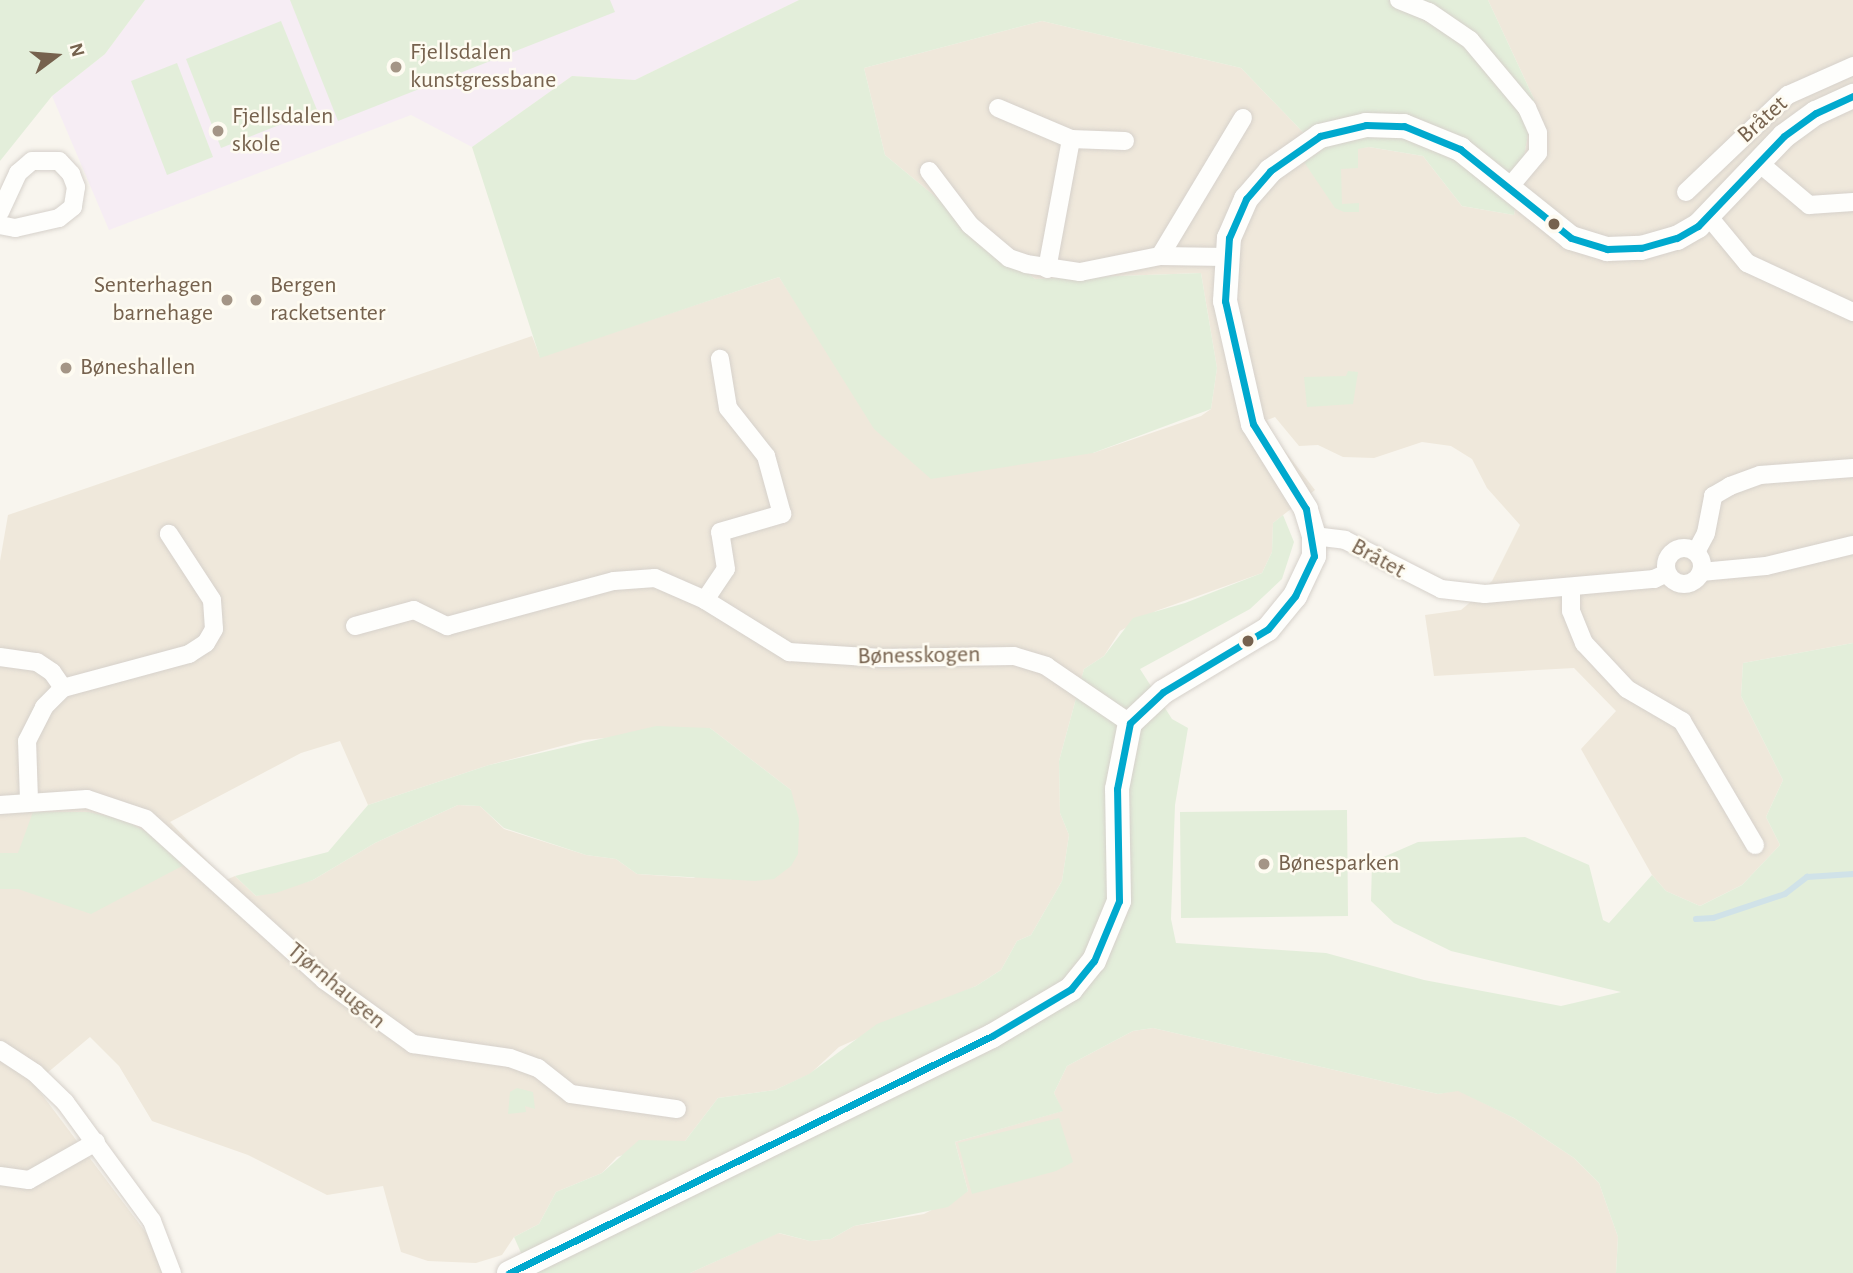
<!DOCTYPE html>
<meta charset="utf-8">
<style>
body{margin:0}
#map{position:relative;width:1853px;height:1273px;overflow:hidden;background:#f8f5ee;font-family:"Alegreya Sans",sans-serif}
div>[style]{position:absolute}
.residential>*{inset:0;background:#efe8db}
.education>*{inset:0;background:#f6edf4}
.green>*{inset:0;background:#e3eeda}
.stream>*{height:6px;margin:-3px;padding:0 3px;transform-origin:3px;border-radius:3px;background:#d0e2e8}
.roads{filter:drop-shadow(0 0 2px #d6d1cb) drop-shadow(0 0 2px #d6d1cb)}
.minor>*{height:18px;margin:-9px;padding:0 9px;transform-origin:9px;border-radius:9px;background:#fefefc}
.minor>.ring{margin:-9px;padding:0;box-sizing:content-box;background:none;border:18px solid #fefefc;border-radius:50%}
.secondary>*{height:24px;margin:-12px;padding:0 12px;transform-origin:12px;border-radius:12px;background:#fefefc}
.bus-1>*{height:7px;margin:-3.5px;padding:0 3.5px;transform-origin:3.5px;border-radius:3.5px;background:#00a9ce}
.dots>*{width:19px;height:19px;translate:-50% -50%;box-sizing:border-box;border:4px solid #fefbf1;border-radius:50%}
span{translate:-50% -50%;white-space:nowrap;text-align:center;line-height:1.15;-webkit-text-stroke:5px #fefbf1;paint-order:stroke}
.poi-label{font-size:24px;color:#76624e}
.left{translate:0 -50%;text-align:left}
.right{translate:-100% -50%;text-align:right}
.street-label{font-size:24px;color:#76624e}
.north{position:absolute;left:21px;top:21px;width:70px;height:70px;-webkit-text-stroke:5px #fefbf1;paint-order:stroke;rotate:74deg;font-size:19px;font-weight:700;line-height:28px;text-align:center;color:#76624e}
.north::after{content:'';display:block;margin:auto;width:24px;height:32px;background:#76624e;clip-path:polygon(50% 0,100% 100%,50% 72%,0 100%)}
</style>
<div id="map">
<div class="residential">
<i style="clip-path:polygon(evenodd,1488px 0,1853px 0,1853px 643px,1743px 663px,1741px 696px,1783px 780px,1766px 817px,1780px 845px,1742px 885px,1700px 906px,1666px 891px,1652px 875px,1581px 749px,1616px 711px,1574px 668px,1434px 676px,1425px 615px,1461px 610px,1467px 605px,1492px 581px,1520px 525px,1487px 488px,1472px 459px,1451px 446px,1422px 442px,1374px 458px,1343px 457px,1318px 445px,1299px 446px,1275px 417px,1267px 420px,1275px 438px,1315px 490px,1273px 523px,1272px 552px,1262px 573px,1156px 611px,1120px 631px,1104px 656px,1084px 669px,1059px 761px,1060px 813px,1069px 835px,1062px 881px,1031px 935px,1017px 941px,1001px 970px,976px 986px,839px 1047px,810px 1074px,775px 1090px,718px 1098px,685px 1141px,663px 1142px,617px 1157px,602px 1173px,556px 1192px,539px 1224px,514px 1237px,502px 1255px,476px 1263px,428px 1261px,401px 1252px,383px 1186px,327px 1195px,248px 1155px,152px 1121px,119px 1066px,90px 1037px,34px 1084px,147px 1234px,162px 1273px,0 1273px,0 561px,8px 515px,532px 336px,540px 357px,779px 277px,824px 346px,1093px 453px,1201px 416px,1211px 409px,1217px 368px,1201px 273px,1035px 279px,885px 155px,864px 68px,1042px 21px,1241px 68px,1322px 152px,1369px 147px,1423px 156px,1462px 206px,1514px 215px,1534px 99px,1488px 0,710px 728px,791px 790px,694px 878px,637px 874px,616px 859px,586px 855px,504px 829px,480px 806px,458px 805px,375px 843px,313px 880px,256px 896px,235px 876px,226px 880px,170px 822px,301px 753px,340px 741px,368px 805px,489px 765px,584px 740px,710px 728px)"></i>
<i style="clip-path:polygon(1153px 1028px,1438px 1094px,1458px 1090px,1514px 1118px,1574px 1158px,1599px 1183px,1618px 1237px,1616px 1273px,690px 1273px,778px 1233px,810px 1241px,831px 1239px,854px 1226px,924px 1214px,968px 1191px,955px 1142px,1062px 1111px,1054px 1093px,1067px 1066px,1133px 1031px)"></i>
</div>
<div class="education">
<i style="clip-path:polygon(145px 0,799px 0,635px 80px,572px 76px,472px 147px,411px 115px,109px 230px,52px 96px,105px 54px)"></i>
</div>
<div class="green">
<i style="clip-path:polygon(0 0,145px 0,105px 54px,52px 96px,0 161px)"></i>
<i style="clip-path:polygon(290px 0,610px 0,615px 12px,338px 121px)"></i>
<i style="clip-path:polygon(799px 0,1488px 0,1534px 99px,1514px 215px,1462px 206px,1423px 156px,1369px 147px,1358px 149px,1358px 168px,1341px 169px,1342px 204px,1359px 203px,1359px 212px,1344px 212px,1335px 208px,1304px 162px,1321px 151px,1241px 68px,1042px 21px,864px 68px,885px 155px,1035px 279px,1201px 273px,1217px 368px,1211px 409px,1093px 453px,931px 479px,874px 429px,779px 277px,540px 358px,472px 147px,572px 76px,635px 80px)"></i>
<i style="clip-path:polygon(281px 21px,317px 110px,221px 148px,186px 59px)"></i>
<i style="clip-path:polygon(177px 63px,213px 157px,167px 175px,131px 81px)"></i>
<i style="clip-path:polygon(1348px 371px,1358px 372px,1353px 404px,1307px 407px,1304px 377px,1346px 376px)"></i>
<i style="clip-path:polygon(1283px 515px,1294px 542px,1282px 579px,1250px 609px,1140px 669px,1172px 719px,1188px 728px,1175px 805px,1171px 919px,1176px 943px,1326px 953px,1424px 980px,1561px 1006px,1621px 992px,1451px 951px,1394px 923px,1371px 901px,1372px 862px,1418px 842px,1525px 837px,1589px 865px,1603px 920px,1609px 923px,1652px 875px,1666px 891px,1700px 906px,1742px 885px,1780px 845px,1766px 817px,1783px 780px,1741px 696px,1743px 663px,1853px 643px,1853px 1273px,1616px 1273px,1618px 1237px,1599px 1183px,1574px 1158px,1514px 1118px,1458px 1091px,1438px 1094px,1153px 1028px,1133px 1031px,1067px 1066px,1054px 1093px,1063px 1111px,955px 1142px,968px 1191px,948px 1207px,854px 1226px,831px 1239px,810px 1241px,779px 1233px,690px 1273px,530px 1273px,514px 1237px,539px 1224px,556px 1192px,602px 1173px,639px 1140px,685px 1141px,718px 1098px,775px 1090px,809px 1074px,877px 1024px,976px 986px,1001px 970px,1017px 941px,1031px 935px,1062px 881px,1069px 835px,1060px 813px,1059px 761px,1084px 669px,1104px 656px,1133px 618px,1185px 603px,1262px 573px,1272px 552px,1273px 523px)"></i>
<i style="clip-path:polygon(656px 726px,710px 728px,791px 790px,799px 819px,798px 854px,791px 866px,774px 879px,755px 881px,637px 874px,616px 859px,586px 855px,504px 828px,480px 806px,458px 805px,375px 843px,313px 880px,276px 893px,256px 896px,235px 876px,328px 852px,368px 805px,489px 765px)"></i>
<i style="clip-path:polygon(1347px 810px,1348px 916px,1181px 918px,1180px 812px)"></i>
<i style="clip-path:polygon(33px 812px,88px 812px,122px 819px,156px 837px,186px 864px,91px 914px,18px 889px,0 889px,0 853px,18px 853px)"></i>
<i style="clip-path:polygon(517px 1088px,533px 1092px,535px 1109px,525px 1106px,526px 1112px,508px 1114px,510px 1092px)"></i>
<i style="clip-path:polygon(1059px 1118px,1073px 1162px,1056px 1171px,972px 1194px,958px 1143px)"></i>
</div>
<div class="stream">
<i style="left:1696px;top:919px;width:17px;rotate:-3deg"></i>
<i style="left:1713px;top:918px;width:76px;rotate:-18.4deg"></i>
<i style="left:1785px;top:894px;width:28px;rotate:-38deg"></i>
<i style="left:1807px;top:877px;width:46px;rotate:-3.7deg"></i>
</div>
<div class="roads">
<div class="minor">
<i style="left:1399px;top:0;width:32px;rotate:22deg"></i>
<i style="left:1429px;top:12px;width:50px;rotate:34.3deg"></i>
<i style="left:1470px;top:40px;width:89px;rotate:50deg"></i>
<i style="left:1527px;top:108px;width:27px;rotate:66deg"></i>
<i style="left:1538px;top:133px;width:20px;rotate:90deg"></i>
<i style="left:1538px;top:153px;width:48px;rotate:130deg"></i>
<i style="left:998px;top:108px;width:79px;rotate:23deg"></i>
<i style="left:1071px;top:139px;width:54px;rotate:2.1deg"></i>
<i style="left:1758px;top:162px;width:67px;rotate:40.1deg"></i>
<i style="left:1809px;top:205px;width:44px;rotate:-3.9deg"></i>
<i style="left:929px;top:171px;width:68px;rotate:52.8deg"></i>
<i style="left:970px;top:225px;width:51px;rotate:40.2deg"></i>
<i style="left:1009px;top:258px;width:18px;rotate:19deg"></i>
<i style="left:1026px;top:264px;width:55px;rotate:8.4deg"></i>
<i style="left:1080px;top:272px;width:82px;rotate:-11.3deg"></i>
<i style="left:1160px;top:256px;width:66px;rotate:0.9deg"></i>
<i style="left:1686px;top:192px;width:141px;rotate:-43.6deg"></i>
<i style="left:1788px;top:95px;width:71px;rotate:-24deg"></i>
<i style="left:0;top:212px;width:43px;rotate:-65.2deg"></i>
<i style="left:18px;top:173px;width:18px;rotate:-41deg"></i>
<i style="left:32px;top:161px;width:27px"></i>
<i style="left:59px;top:161px;width:18px;rotate:47deg"></i>
<i style="left:71px;top:174px;width:14px;rotate:69deg"></i>
<i style="left:76px;top:187px;width:20px;rotate:99deg"></i>
<i style="left:73px;top:207px;width:18px;rotate:142deg"></i>
<i style="left:59px;top:218px;width:45px;rotate:167.2deg"></i>
<i style="left:15px;top:228px;width:15px;rotate:-169deg"></i>
<i style="left:1709px;top:217px;width:60px;rotate:50.4deg"></i>
<i style="left:1747px;top:263px;width:117px;rotate:24.8deg"></i>
<i style="left:1160px;top:256px;width:161px;rotate:-59deg"></i>
<i style="left:1047px;top:269px;width:132px;rotate:-79.5deg"></i>
<i style="left:1314px;top:536px;width:31px;rotate:7deg"></i>
<i style="left:1345px;top:540px;width:108px;rotate:27deg"></i>
<i style="left:1441px;top:589px;width:44px;rotate:6.5deg"></i>
<i style="left:1485px;top:594px;width:170px;rotate:-5.1deg"></i>
<i style="left:1654px;top:579px;width:14px;rotate:-25deg"></i>
<i class="ring" style="left:1666px;top:548px;width:18px;height:18px"></i>
<i style="left:1696px;top:552px;width:21px;rotate:-62deg"></i>
<i style="left:1706px;top:533px;width:38px;rotate:-79deg"></i>
<i style="left:1713px;top:496px;width:20px;rotate:-30deg"></i>
<i style="left:1730px;top:486px;width:32px;rotate:-20deg"></i>
<i style="left:1760px;top:475px;width:93px;rotate:-4.3deg"></i>
<i style="left:1701px;top:572px;width:65px;rotate:-5.3deg"></i>
<i style="left:1766px;top:566px;width:89px;rotate:-13.6deg"></i>
<i style="left:1571px;top:587px;width:24px;rotate:90deg"></i>
<i style="left:1571px;top:611px;width:35px;rotate:68deg"></i>
<i style="left:1584px;top:643px;width:63px;rotate:46.9deg"></i>
<i style="left:1627px;top:689px;width:64px;rotate:30.2deg"></i>
<i style="left:1682px;top:721px;width:144px;rotate:59.5deg"></i>
<i style="left:705px;top:600px;width:37px;rotate:-56deg"></i>
<i style="left:726px;top:569px;width:37px;rotate:-99deg"></i>
<i style="left:720px;top:532px;width:65px;rotate:-16.2deg"></i>
<i style="left:782px;top:514px;width:60px;rotate:-105.4deg"></i>
<i style="left:766px;top:456px;width:61px;rotate:-128.4deg"></i>
<i style="left:728px;top:408px;width:50px;rotate:-99.3deg"></i>
<i style="left:355px;top:626px;width:61px;rotate:-15.2deg"></i>
<i style="left:414px;top:610px;width:37px;rotate:26deg"></i>
<i style="left:447px;top:626px;width:173px;rotate:-15.1deg"></i>
<i style="left:614px;top:581px;width:41px;rotate:-4.2deg"></i>
<i style="left:655px;top:578px;width:55px;rotate:23.7deg"></i>
<i style="left:705px;top:600px;width:99px;rotate:31.8deg"></i>
<i style="left:789px;top:652px;width:93px;rotate:3.7deg"></i>
<i style="left:882px;top:658px;width:132px;rotate:-0.9deg"></i>
<i style="left:1014px;top:656px;width:34px;rotate:17deg"></i>
<i style="left:1046px;top:666px;width:102px;rotate:34.2deg"></i>
<i style="left:0;top:657px;width:37px;rotate:8deg"></i>
<i style="left:37px;top:662px;width:18px;rotate:34deg"></i>
<i style="left:52px;top:672px;width:19px;rotate:55deg"></i>
<i style="left:29px;top:800px;width:59px;rotate:-91.9deg"></i>
<i style="left:27px;top:741px;width:38px;rotate:-63deg"></i>
<i style="left:44px;top:707px;width:27px;rotate:-45deg"></i>
<i style="left:63px;top:688px;width:131px;rotate:-15.1deg"></i>
<i style="left:189px;top:654px;width:20px;rotate:-33deg"></i>
<i style="left:206px;top:643px;width:16px;rotate:-60deg"></i>
<i style="left:214px;top:629px;width:29px;rotate:-94deg"></i>
<i style="left:212px;top:600px;width:79px;rotate:-123.1deg"></i>
<i style="left:0;top:805px;width:87px;rotate:-3.9deg"></i>
<i style="left:87px;top:799px;width:62px;rotate:18.7deg"></i>
<i style="left:146px;top:819px;width:240px;rotate:42.1deg"></i>
<i style="left:324px;top:980px;width:110px;rotate:35.7deg"></i>
<i style="left:413px;top:1044px;width:98px;rotate:8.2deg"></i>
<i style="left:510px;top:1058px;width:30px;rotate:20deg"></i>
<i style="left:538px;top:1068px;width:42px;rotate:38.2deg"></i>
<i style="left:571px;top:1094px;width:107px;rotate:8.1deg"></i>
<i style="left:0;top:1050px;width:42px;rotate:33.3deg"></i>
<i style="left:35px;top:1073px;width:42px;rotate:44deg"></i>
<i style="left:65px;top:1102px;width:147px;rotate:53.8deg"></i>
<i style="left:152px;top:1221px;width:56px;rotate:69deg"></i>
<i style="left:0;top:1176px;width:29px;rotate:8deg"></i>
<i style="left:29px;top:1180px;width:77px;rotate:-29.6deg"></i>
</div>
<div class="secondary">
<i style="left:509px;top:1273px;width:538px;rotate:-26.14deg"></i>
<i style="left:992px;top:1036px;width:92px;rotate:-30.7deg"></i>
<i style="left:1071px;top:989px;width:36px;rotate:-51deg"></i>
<i style="left:1094px;top:961px;width:65px;rotate:-67.4deg"></i>
<i style="left:1119px;top:901px;width:112px;rotate:-91deg"></i>
<i style="left:1117px;top:789px;width:67px;rotate:-78.9deg"></i>
<i style="left:1130px;top:723px;width:45px;rotate:-43.2deg"></i>
<i style="left:1163px;top:692px;width:122px;rotate:-31deg"></i>
<i style="left:1268px;top:629px;width:43px;rotate:-50.7deg"></i>
<i style="left:1295px;top:596px;width:44px;rotate:-64.6deg"></i>
<i style="left:1314px;top:556px;width:20px;rotate:-90deg"></i>
<i style="left:1314px;top:536px;width:28px;rotate:-107deg"></i>
<i style="left:1306px;top:509px;width:100px;rotate:-121.9deg"></i>
<i style="left:1253px;top:424px;width:126px;rotate:-102.8deg"></i>
<i style="left:1225px;top:301px;width:63px;rotate:-86.4deg"></i>
<i style="left:1229px;top:238px;width:43px;rotate:-66.4deg"></i>
<i style="left:1246px;top:199px;width:37px;rotate:-49deg"></i>
<i style="left:1270px;top:171px;width:61px;rotate:-35deg"></i>
<i style="left:1320px;top:136px;width:47px;rotate:-13.4deg"></i>
<i style="left:1366px;top:125px;width:38px;rotate:2deg"></i>
<i style="left:1404px;top:126px;width:61px;rotate:22.3deg"></i>
<i style="left:1460px;top:149px;width:142px;rotate:38.7deg"></i>
<i style="left:1571px;top:238px;width:38px;rotate:17deg"></i>
<i style="left:1607px;top:249px;width:34px;rotate:-2deg"></i>
<i style="left:1641px;top:248px;width:37px;rotate:-16deg"></i>
<i style="left:1677px;top:238px;width:24px;rotate:-30deg"></i>
<i style="left:1698px;top:226px;width:124px;rotate:-46.3deg"></i>
<i style="left:1784px;top:136px;width:39px;rotate:-36deg"></i>
<i style="left:1816px;top:113px;width:41px;rotate:-24.7deg"></i>
</div>
</div>
<div class="bus-1">
<i style="left:509px;top:1273px;width:538px;rotate:-26.14deg"></i>
<i style="left:992px;top:1036px;width:92px;rotate:-30.7deg"></i>
<i style="left:1071px;top:989px;width:36px;rotate:-51deg"></i>
<i style="left:1094px;top:961px;width:65px;rotate:-67.4deg"></i>
<i style="left:1119px;top:901px;width:112px;rotate:-91deg"></i>
<i style="left:1117px;top:789px;width:67px;rotate:-78.9deg"></i>
<i style="left:1130px;top:723px;width:45px;rotate:-43.2deg"></i>
<i style="left:1163px;top:692px;width:122px;rotate:-31deg"></i>
<i style="left:1268px;top:629px;width:43px;rotate:-50.7deg"></i>
<i style="left:1295px;top:596px;width:44px;rotate:-64.6deg"></i>
<i style="left:1314px;top:556px;width:48px;rotate:-99.7deg"></i>
<i style="left:1306px;top:509px;width:100px;rotate:-121.9deg"></i>
<i style="left:1253px;top:424px;width:126px;rotate:-102.8deg"></i>
<i style="left:1225px;top:301px;width:63px;rotate:-86.4deg"></i>
<i style="left:1229px;top:238px;width:43px;rotate:-66.4deg"></i>
<i style="left:1246px;top:199px;width:37px;rotate:-49deg"></i>
<i style="left:1270px;top:171px;width:61px;rotate:-35deg"></i>
<i style="left:1320px;top:136px;width:47px;rotate:-13.4deg"></i>
<i style="left:1366px;top:125px;width:38px;rotate:2deg"></i>
<i style="left:1404px;top:126px;width:61px;rotate:22.3deg"></i>
<i style="left:1460px;top:149px;width:142px;rotate:38.7deg"></i>
<i style="left:1571px;top:238px;width:38px;rotate:17deg"></i>
<i style="left:1607px;top:249px;width:34px;rotate:-2deg"></i>
<i style="left:1641px;top:248px;width:37px;rotate:-16deg"></i>
<i style="left:1677px;top:238px;width:24px;rotate:-30deg"></i>
<i style="left:1698px;top:226px;width:124px;rotate:-46.3deg"></i>
<i style="left:1784px;top:136px;width:39px;rotate:-36deg"></i>
<i style="left:1816px;top:113px;width:41px;rotate:-24.7deg"></i>
</div>
<div class="dots">
<i style="left:396px;top:67px;background:#a49586"></i>
<i style="left:218px;top:131px;background:#a49586"></i>
<i style="left:1554px;top:224px;background:#76624e"></i>
<i style="left:227px;top:300px;background:#a49586"></i>
<i style="left:256px;top:300px;background:#a49586"></i>
<i style="left:66px;top:368px;background:#a49586"></i>
<i style="left:1248px;top:641px;background:#76624e"></i>
<i style="left:1264px;top:864px;background:#a49586"></i>
</div>
<div class="poi-label">
<span class="left" style="left:410px;top:67px">Fjellsdalen<br>kunstgressbane</span>
<span class="left" style="left:232px;top:131px">Fjellsdalen<br>skole</span>
<span class="right" style="left:213px;top:300px">Senterhagen<br>barnehage</span>
<span class="left" style="left:270px;top:300px">Bergen<br>racketsenter</span>
<span class="left" style="left:80px;top:368px">Bøneshallen</span>
<span class="left" style="left:1278px;top:864px">Bønesparken</span>
</div>
<div class="street-label">
<span style="left:1763px;top:120px;rotate:-42deg">Bråtet</span>
<span style="left:1378px;top:559px;rotate:29deg">Bråtet</span>
<span style="left:919px;top:656px;rotate:-1deg">Bønesskogen</span>
<span style="left:336px;top:986px;rotate:40deg">Tjørnhaugen</span>
</div>
<div class="north">N</div>
</div>
